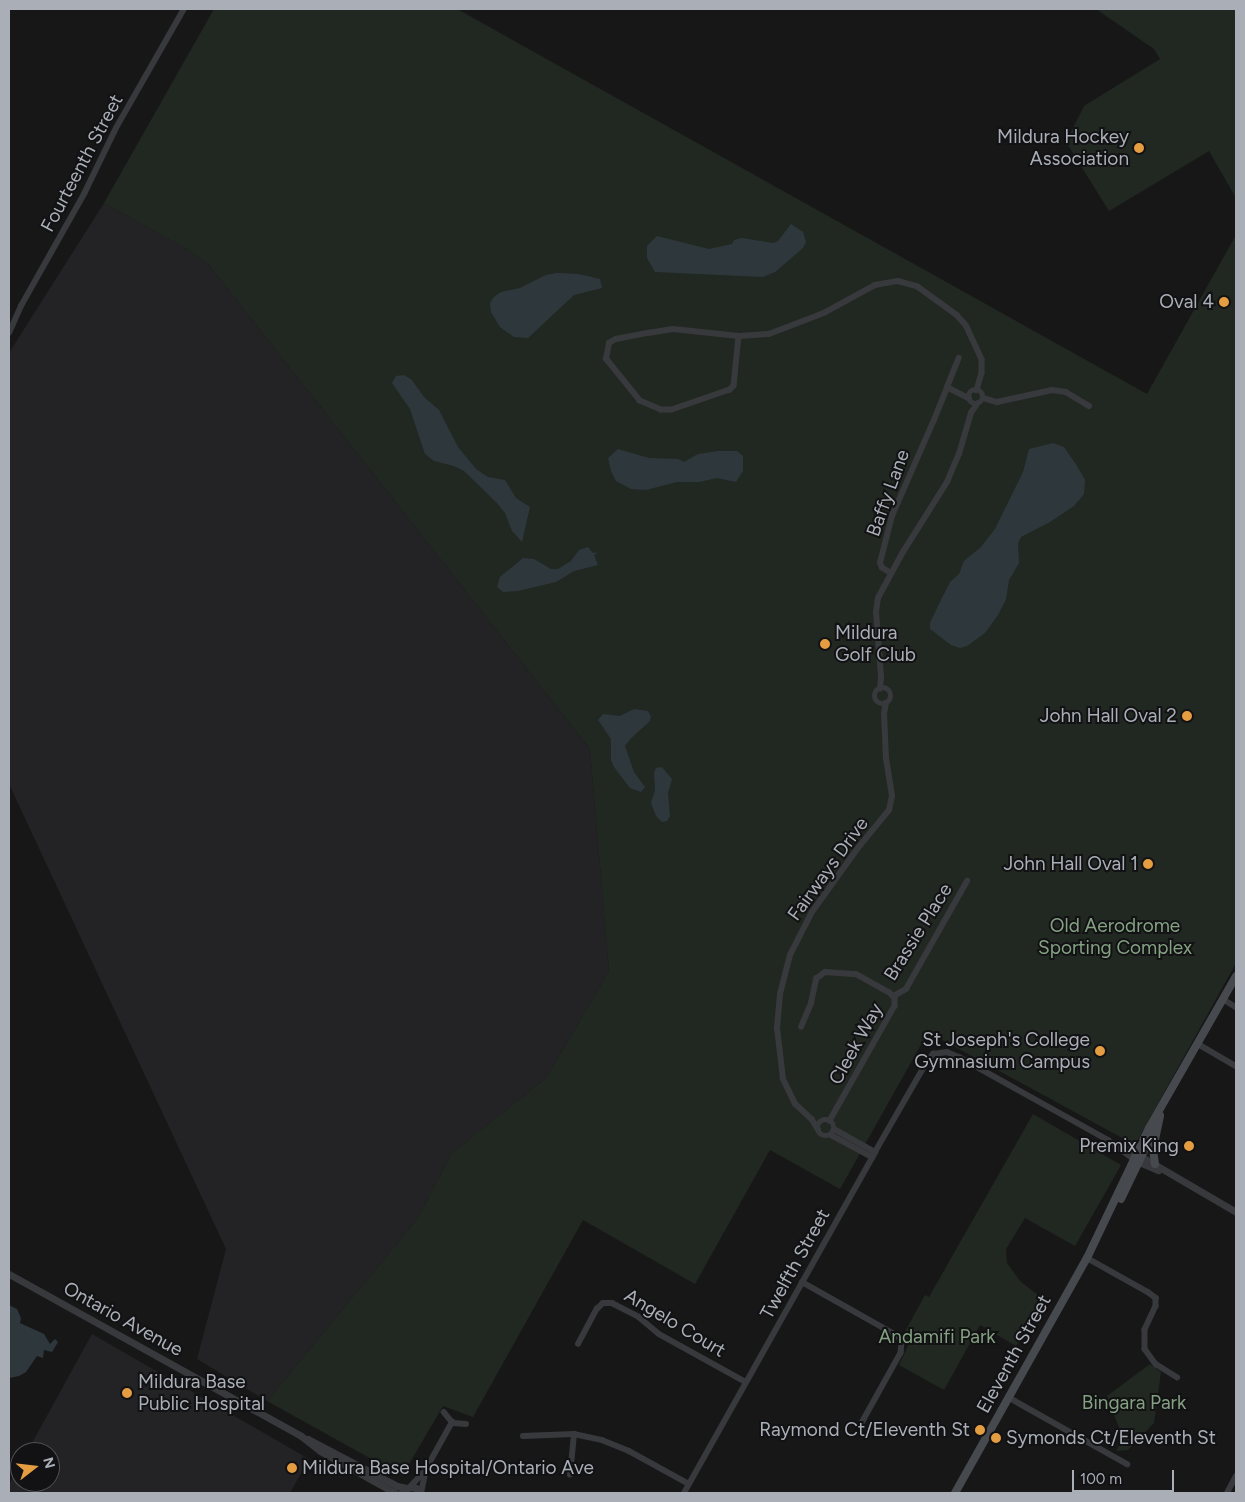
<!DOCTYPE html>
<style>
body{margin:0}
#map{position:relative;width:1245px;height:1502px;overflow:hidden;background:#171718;font-family:Figtree,sans-serif}
div>[style]{position:absolute}
.built>*{inset:0;background:#232325}
.green>*{inset:0;background:#212821}
.water>*{inset:0;background:#2e373c}
.minor>*{height:5.5px;margin:-2.75px;padding:0 2.75px;transform-origin:2.75px;border-radius:2.75px;background:#38393d}
.minor>.ring{margin:-2.75px;padding:0;box-sizing:content-box;background:none;border:5.5px solid #38393d;border-radius:50%}
.tertiary>*{height:7px;margin:-3.5px;padding:0 3.5px;transform-origin:3.5px;border-radius:3.5px;background:#38393d}
.secondary>*{height:8px;margin:-4px;padding:0 4px;transform-origin:4px;border-radius:4px;background:#46494d}
.dots>*{width:14px;height:14px;translate:-50% -50%;box-sizing:border-box;border:2px solid #121214;border-radius:50%}
span{translate:-50% -50%;white-space:nowrap;text-align:center;line-height:1.15;-webkit-text-stroke:4px #121214;paint-order:stroke}
.poi-label{font-size:19px;color:#aaafb7}
.right{translate:-100% -50%;text-align:right}
.left{translate:0 -50%;text-align:left}
.street-label{font-size:19px;color:#aaafb7}
.park-label{font-size:19px;color:#84a182}
.frame{position:absolute;inset:0;border:10px solid #aaafb7;pointer-events:none}
.north{position:absolute;left:10px;top:1442px;width:50px;height:50px;box-sizing:border-box;background:#121214;border:1px solid #4f5155;border-radius:50%;rotate:74deg;font-size:14px;font-weight:700;line-height:20px;text-align:center;color:#aaafb7}
.north::after{content:'';display:block;margin:auto;width:18px;height:22px;background:#e59d42;clip-path:polygon(50% 0,100% 100%,50% 72%,0 100%)}
.scale{position:absolute;left:1072px;top:1470px;width:102px;height:22px;box-sizing:border-box;border:2px solid #aaafb7;border-top:0;padding-left:6px;font-size:15px;line-height:18px;white-space:nowrap;color:#aaafb7;-webkit-text-stroke:4px #121214;paint-order:stroke}
</style>
<div id="map">
<div class="built">
<i style="clip-path:polygon(104px 203px,190px 251px,209px 265px,590px 749px,609px 971px,546px 1078px,451px 1154px,418px 1218px,267px 1401px,197px 1359px,226px 1249px,9px 784px,9px 353px)"></i>
<i style="clip-path:polygon(92px 1334px,309px 1459px,290px 1493px,9px 1493px,9px 1485px,20px 1464px,20px 1482px,50px 1482px,50px 1452px,27px 1452px)"></i>
</div>
<div class="green">
<i style="clip-path:polygon(214px 9px,457px 9px,1147px 394px,1236px 235px,1236px 963px,1135px 1145px,928px 1032px,840px 1189px,770px 1150px,695px 1284px,583px 1220px,473px 1417px,443px 1406px,402px 1476px,267px 1401px,418px 1218px,451px 1154px,546px 1078px,609px 971px,590px 749px,209px 265px,190px 251px,104px 203px)"></i>
<i style="clip-path:polygon(1096px 9px,1236px 9px,1236px 198px,1209px 151px,1109px 211px,1066px 142px,1084px 106px,1160px 59px,1154px 49px)"></i>
<i style="clip-path:polygon(1033px 1114px,1121px 1165px,1075px 1246px,1025px 1218px,1006px 1249px,1007px 1263px,1020px 1281px,1043px 1299px,1016px 1346px,980px 1325px,944px 1390px,899px 1365px,908px 1346px,903px 1335px,925px 1295px,929px 1297px)"></i>
<i style="clip-path:polygon(1150px 1364px,1161px 1372px,1154px 1423px,1128px 1450px,1116px 1451px,1123px 1438px,1107px 1396px)"></i>
</div>
<div class="water">
<i style="clip-path:polygon(791px 224px,803px 232px,806px 242px,803px 248px,775px 272px,763px 277px,655px 272px,647px 258px,647px 246px,657px 236px,709px 249px,732px 244px,734px 240px,742px 238px,773px 243px,778px 241px)"></i>
<i style="clip-path:polygon(557px 273px,579px 274px,600px 279px,602px 288px,574px 295px,528px 338px,514px 337px,500px 327px,491px 312px,490px 303px,494px 297px,501px 292px,520px 288px,546px 275px)"></i>
<i style="clip-path:polygon(404px 375px,412px 380px,424px 397px,439px 410px,458px 447px,476px 469px,488px 477px,505px 480px,516px 498px,530px 507px,522px 542px,512px 531px,505px 513px,497px 503px,464px 471px,454px 466px,434px 461px,425px 454px,410px 409px,392px 383px,396px 376px)"></i>
<i style="clip-path:polygon(1053px 443px,1064px 447px,1077px 466px,1085px 480px,1084px 494px,1074px 506px,1050px 522px,1021px 537px,1018px 543px,1019px 563px,1009px 580px,1006px 599px,998px 615px,985px 633px,967px 646px,960px 648px,951px 645px,930px 629px,930px 623px,938px 606px,950px 582px,959px 574px,964px 561px,981px 547px,995px 529px,1023px 472px,1029px 449px)"></i>
<i style="clip-path:polygon(618px 449px,649px 458px,678px 459px,684px 462px,698px 454px,718px 451px,737px 451px,743px 456px,743px 471px,736px 482px,717px 478px,699px 482px,677px 482px,646px 490px,631px 489px,616px 481px,611px 471px,608px 458px)"></i>
<i style="clip-path:polygon(588px 547px,593px 553px,598px 552px,594px 555px,598px 565px,574px 571px,556px 582px,518px 591px,503px 592px,497px 587px,500px 577px,523px 558px,534px 559px,551px 569px,558px 569px,571px 561px,579px 550px)"></i>
<i style="clip-path:polygon(634px 709px,648px 711px,651px 717px,649px 722px,630px 739px,625px 746px,634px 772px,645px 787px,641px 792px,630px 788px,614px 767px,611px 760px,611px 739px,598px 720px,603px 714px,620px 716px)"></i>
<i style="clip-path:polygon(662px 767px,672px 779px,668px 793px,670px 816px,667px 821px,662px 822px,656px 816px,651px 803px,655px 790px,654px 773px,656px 768px)"></i>
<i style="clip-path:polygon(9px 1305px,17px 1309px,21px 1318px,20px 1323px,44px 1334px,50px 1344px,55px 1339px,58px 1342px,52px 1352px,44px 1350px,43px 1358px,37px 1356px,26px 1372px,19px 1376px,9px 1378px)"></i>
</div>
<div class="minor">
<i style="left:9px;top:333px;width:30px;rotate:-66deg"></i>
<i style="left:21px;top:306px;width:129px;rotate:-60.6deg"></i>
<i style="left:84px;top:194px;width:73px;rotate:-64.1deg"></i>
<i style="left:116px;top:128px;width:137px;rotate:-60.3deg"></i>
<i style="left:739px;top:336px;width:50px;rotate:95.7deg"></i>
<i style="left:734px;top:386px;width:6px;rotate:135deg"></i>
<i style="left:730px;top:390px;width:61px;rotate:161deg"></i>
<i style="left:672px;top:410px;width:11px;rotate:180deg"></i>
<i style="left:661px;top:410px;width:23px;rotate:-157deg"></i>
<i style="left:640px;top:401px;width:54px;rotate:-129deg"></i>
<i style="left:606px;top:359px;width:16px;rotate:-79deg"></i>
<i style="left:609px;top:343px;width:8px;rotate:-30deg"></i>
<i style="left:616px;top:339px;width:33px;rotate:-11deg"></i>
<i style="left:648px;top:333px;width:25px;rotate:-9deg"></i>
<i style="left:673px;top:329px;width:66px;rotate:6.1deg"></i>
<i style="left:739px;top:336px;width:30px;rotate:-4deg"></i>
<i style="left:769px;top:334px;width:59px;rotate:-20.9deg"></i>
<i style="left:824px;top:313px;width:58px;rotate:-28.8deg"></i>
<i style="left:875px;top:285px;width:23px;rotate:-10deg"></i>
<i style="left:898px;top:281px;width:20px;rotate:15deg"></i>
<i style="left:917px;top:286px;width:49px;rotate:35.9deg"></i>
<i style="left:957px;top:315px;width:13px;rotate:48deg"></i>
<i style="left:966px;top:325px;width:38px;rotate:65deg"></i>
<i style="left:982px;top:360px;width:13px;rotate:90deg"></i>
<i style="left:982px;top:373px;width:18px;rotate:106deg"></i>
<i style="left:947px;top:387px;width:31px;rotate:-68deg"></i>
<i class="ring" style="left:969px;top:390px;width:8.5px;height:8.5px"></i>
<i style="left:983px;top:398px;width:15px;rotate:16deg"></i>
<i style="left:997px;top:402px;width:56px;rotate:-12.3deg"></i>
<i style="left:1052px;top:390px;width:14px;rotate:8deg"></i>
<i style="left:1066px;top:392px;width:27px;rotate:31deg"></i>
<i style="left:890px;top:573px;width:9px;rotate:-148deg"></i>
<i style="left:882px;top:568px;width:5px;rotate:-112deg"></i>
<i style="left:880px;top:563px;width:49px;rotate:-75.7deg"></i>
<i style="left:892px;top:516px;width:105px;rotate:-66.4deg"></i>
<i style="left:934px;top:420px;width:35px;rotate:-68deg"></i>
<i style="left:947px;top:387px;width:25px;rotate:27deg"></i>
<i class="ring" style="left:875px;top:688px;width:10.5px;height:10.5px"></i>
<i style="left:880px;top:689px;width:12px;rotate:-85deg"></i>
<i style="left:881px;top:677px;width:65px;rotate:-94.4deg"></i>
<i style="left:876px;top:612px;width:14px;rotate:-82deg"></i>
<i style="left:878px;top:598px;width:52px;rotate:-61.5deg"></i>
<i style="left:903px;top:552px;width:83px;rotate:-57.8deg"></i>
<i style="left:947px;top:482px;width:30px;rotate:-67deg"></i>
<i style="left:959px;top:454px;width:43px;rotate:-73.7deg"></i>
<i style="left:971px;top:413px;width:11px;rotate:-56deg"></i>
<i style="left:894px;top:996px;width:14px;rotate:-30deg"></i>
<i style="left:906px;top:989px;width:124px;rotate:-60.5deg"></i>
<i style="left:1223px;top:999px;width:15px;rotate:32deg"></i>
<i style="left:801px;top:1027px;width:26px;rotate:-67deg"></i>
<i style="left:811px;top:1003px;width:25px;rotate:-78deg"></i>
<i style="left:816px;top:979px;width:11px;rotate:-38deg"></i>
<i style="left:825px;top:972px;width:31px;rotate:4deg"></i>
<i style="left:856px;top:974px;width:38px;rotate:29deg"></i>
<i style="left:889px;top:992px;width:8px;rotate:45deg"></i>
<i style="left:895px;top:998px;width:8px;rotate:90deg"></i>
<i style="left:895px;top:1006px;width:132px;rotate:119.5deg"></i>
<i style="left:1198px;top:1044px;width:44px;rotate:30.1deg"></i>
<i class="ring" style="left:818px;top:1120px;width:10.5px;height:10.5px"></i>
<i style="left:834px;top:1129px;width:47px;rotate:29.3deg"></i>
<i style="left:818px;top:1130px;width:12px;rotate:-121deg"></i>
<i style="left:812px;top:1120px;width:23px;rotate:-137deg"></i>
<i style="left:795px;top:1104px;width:28px;rotate:-116deg"></i>
<i style="left:783px;top:1079px;width:51px;rotate:-96.7deg"></i>
<i style="left:777px;top:1028px;width:34px;rotate:-85deg"></i>
<i style="left:780px;top:994px;width:40px;rotate:-75.6deg"></i>
<i style="left:790px;top:955px;width:48px;rotate:-62.9deg"></i>
<i style="left:812px;top:912px;width:79px;rotate:-54.3deg"></i>
<i style="left:858px;top:848px;width:49px;rotate:-50.8deg"></i>
<i style="left:889px;top:810px;width:14px;rotate:-78deg"></i>
<i style="left:892px;top:796px;width:37px;rotate:-99deg"></i>
<i style="left:886px;top:759px;width:45px;rotate:-92.5deg"></i>
<i style="left:884px;top:714px;width:11px;rotate:-80deg"></i>
<i style="left:831px;top:1135px;width:47px;rotate:28.2deg"></i>
<i style="left:1117px;top:1144px;width:25px;rotate:26deg"></i>
<i style="left:1087px;top:1258px;width:70px;rotate:29.1deg"></i>
<i style="left:1148px;top:1292px;width:10px;rotate:37deg"></i>
<i style="left:1156px;top:1298px;width:8px;rotate:90deg"></i>
<i style="left:1156px;top:1306px;width:26px;rotate:115deg"></i>
<i style="left:1145px;top:1330px;width:19px;rotate:90deg"></i>
<i style="left:1145px;top:1349px;width:19px;rotate:54deg"></i>
<i style="left:1156px;top:1364px;width:25px;rotate:32deg"></i>
<i style="left:802px;top:1282px;width:110px;rotate:29.4deg"></i>
<i style="left:898px;top:1336px;width:7px;rotate:56deg"></i>
<i style="left:902px;top:1342px;width:11px;rotate:95deg"></i>
<i style="left:901px;top:1353px;width:82px;rotate:119.1deg"></i>
<i style="left:578px;top:1344px;width:40px;rotate:-62deg"></i>
<i style="left:597px;top:1309px;width:8px;rotate:-45deg"></i>
<i style="left:603px;top:1303px;width:9px"></i>
<i style="left:612px;top:1303px;width:30px;rotate:27deg"></i>
<i style="left:639px;top:1317px;width:26px;rotate:40deg"></i>
<i style="left:659px;top:1334px;width:99px;rotate:28.9deg"></i>
<i style="left:1008px;top:1397px;width:137px;rotate:29.4deg"></i>
<i style="left:444px;top:1412px;width:14px;rotate:51deg"></i>
<i style="left:453px;top:1423px;width:13px;rotate:4deg"></i>
<i style="left:523px;top:1436px;width:51px;rotate:-2.2deg"></i>
<i style="left:574px;top:1434px;width:29px;rotate:12deg"></i>
<i style="left:602px;top:1440px;width:29px;rotate:22deg"></i>
<i style="left:629px;top:1451px;width:68px;rotate:28.8deg"></i>
<i style="left:570px;top:1475px;width:41px;rotate:-84.4deg"></i>
<i style="left:410px;top:1487px;width:19px;rotate:-47deg"></i>
<i style="left:421px;top:1493px;width:25px;rotate:-78deg"></i>
<i style="left:426px;top:1469px;width:54px;rotate:-61deg"></i>
<i style="left:684px;top:1493px;width:391px;rotate:-60.7deg"></i>
<i style="left:875px;top:1152px;width:106px;rotate:-60.1deg"></i>
<i style="left:928px;top:1060px;width:8px;rotate:-50deg"></i>
<i style="left:933px;top:1054px;width:14px;rotate:-8deg"></i>
<i style="left:947px;top:1052px;width:13px;rotate:23deg"></i>
<i style="left:959px;top:1057px;width:171px;rotate:29.1deg"></i>
<i style="left:1108px;top:1140px;width:34px;rotate:36deg"></i>
<i style="left:1227px;top:1493px;width:19px;rotate:-62deg"></i>
</div>
<div class="tertiary">
<i style="left:1142px;top:1157px;width:109px;rotate:30.3deg"></i>
<i style="left:1139px;top:1162px;width:21px;rotate:23deg"></i>
<i style="left:9px;top:1274px;width:334px;rotate:29deg"></i>
<i style="left:301px;top:1436px;width:24px;rotate:38deg"></i>
<i style="left:320px;top:1451px;width:86px;rotate:29.2deg"></i>
<i style="left:308px;top:1439px;width:101px;rotate:27.8deg"></i>
<i style="left:397px;top:1486px;width:10px;rotate:11deg"></i>
<i style="left:401px;top:1493px;width:11px;rotate:-34deg"></i>
<i style="left:410px;top:1487px;width:6px;rotate:9deg"></i>
<i style="left:416px;top:1488px;width:7px;rotate:45deg"></i>
</div>
<div class="secondary">
<i style="left:1155px;top:1164px;width:15px;rotate:-98deg"></i>
<i style="left:1153px;top:1149px;width:34px;rotate:-78deg"></i>
<i style="left:1121px;top:1199px;width:76px;rotate:-64.4deg"></i>
<i style="left:955px;top:1493px;width:270px;rotate:-60.7deg"></i>
<i style="left:1087px;top:1258px;width:144px;rotate:-64.5deg"></i>
<i style="left:1149px;top:1128px;width:175px;rotate:-60.2deg"></i>
</div>
<div class="dots">
<i style="left:1139px;top:148px;background:#e59d42"></i>
<i style="left:1224px;top:302px;background:#e59d42"></i>
<i style="left:825px;top:644px;background:#e59d42"></i>
<i style="left:1187px;top:716px;background:#e59d42"></i>
<i style="left:1148px;top:864px;background:#e59d42"></i>
<i style="left:1100px;top:1051px;background:#e59d42"></i>
<i style="left:1189px;top:1146px;background:#e59d42"></i>
<i style="left:127px;top:1393px;background:#e59d42"></i>
<i style="left:980px;top:1430px;background:#e59d42"></i>
<i style="left:996px;top:1438px;background:#e59d42"></i>
<i style="left:292px;top:1468px;background:#e59d42"></i>
</div>
<div class="poi-label">
<span class="right" style="left:1129px;top:148px">Mildura Hockey<br>Association</span>
<span class="right" style="left:1214px;top:302px">Oval 4</span>
<span class="left" style="left:835px;top:644px">Mildura<br>Golf Club</span>
<span class="right" style="left:1177px;top:716px">John Hall Oval 2</span>
<span class="right" style="left:1138px;top:864px">John Hall Oval 1</span>
<span class="right" style="left:1090px;top:1051px">St Joseph's College<br>Gymnasium Campus</span>
<span class="right" style="left:1179px;top:1146px">Premix King</span>
<span class="left" style="left:138px;top:1393px">Mildura Base<br>Public Hospital</span>
<span class="right" style="left:970px;top:1430px">Raymond Ct/Eleventh St</span>
<span class="left" style="left:1006px;top:1438px">Symonds Ct/Eleventh St</span>
<span class="left" style="left:302px;top:1468px">Mildura Base Hospital/Ontario Ave</span>
</div>
<div class="street-label">
<span style="left:82px;top:163px;rotate:-62deg">Fourteenth Street</span>
<span style="left:888px;top:493px;rotate:-70deg">Baffy Lane</span>
<span style="left:828px;top:869px;rotate:-54deg">Fairways Drive</span>
<span style="left:918px;top:932px;rotate:-58deg">Brassie Place</span>
<span style="left:856px;top:1044px;rotate:-61deg">Cleek Way</span>
<span style="left:795px;top:1264px;rotate:-61deg">Twelfth Street</span>
<span style="left:123px;top:1319px;rotate:29deg">Ontario Avenue</span>
<span style="left:675px;top:1323px;rotate:31deg">Angelo Court</span>
<span style="left:1014px;top:1354px;rotate:-61deg">Eleventh Street</span>
</div>
<div class="park-label">
<span style="left:1115px;top:937px">Old Aerodrome<br>Sporting Complex</span>
<span style="left:937px;top:1337px">Andamifi Park</span>
<span style="left:1134px;top:1403px">Bingara Park</span>
</div>
<div class="frame"></div>
<div class="north">N</div>
<div class="scale">100 m</div>
</div>
